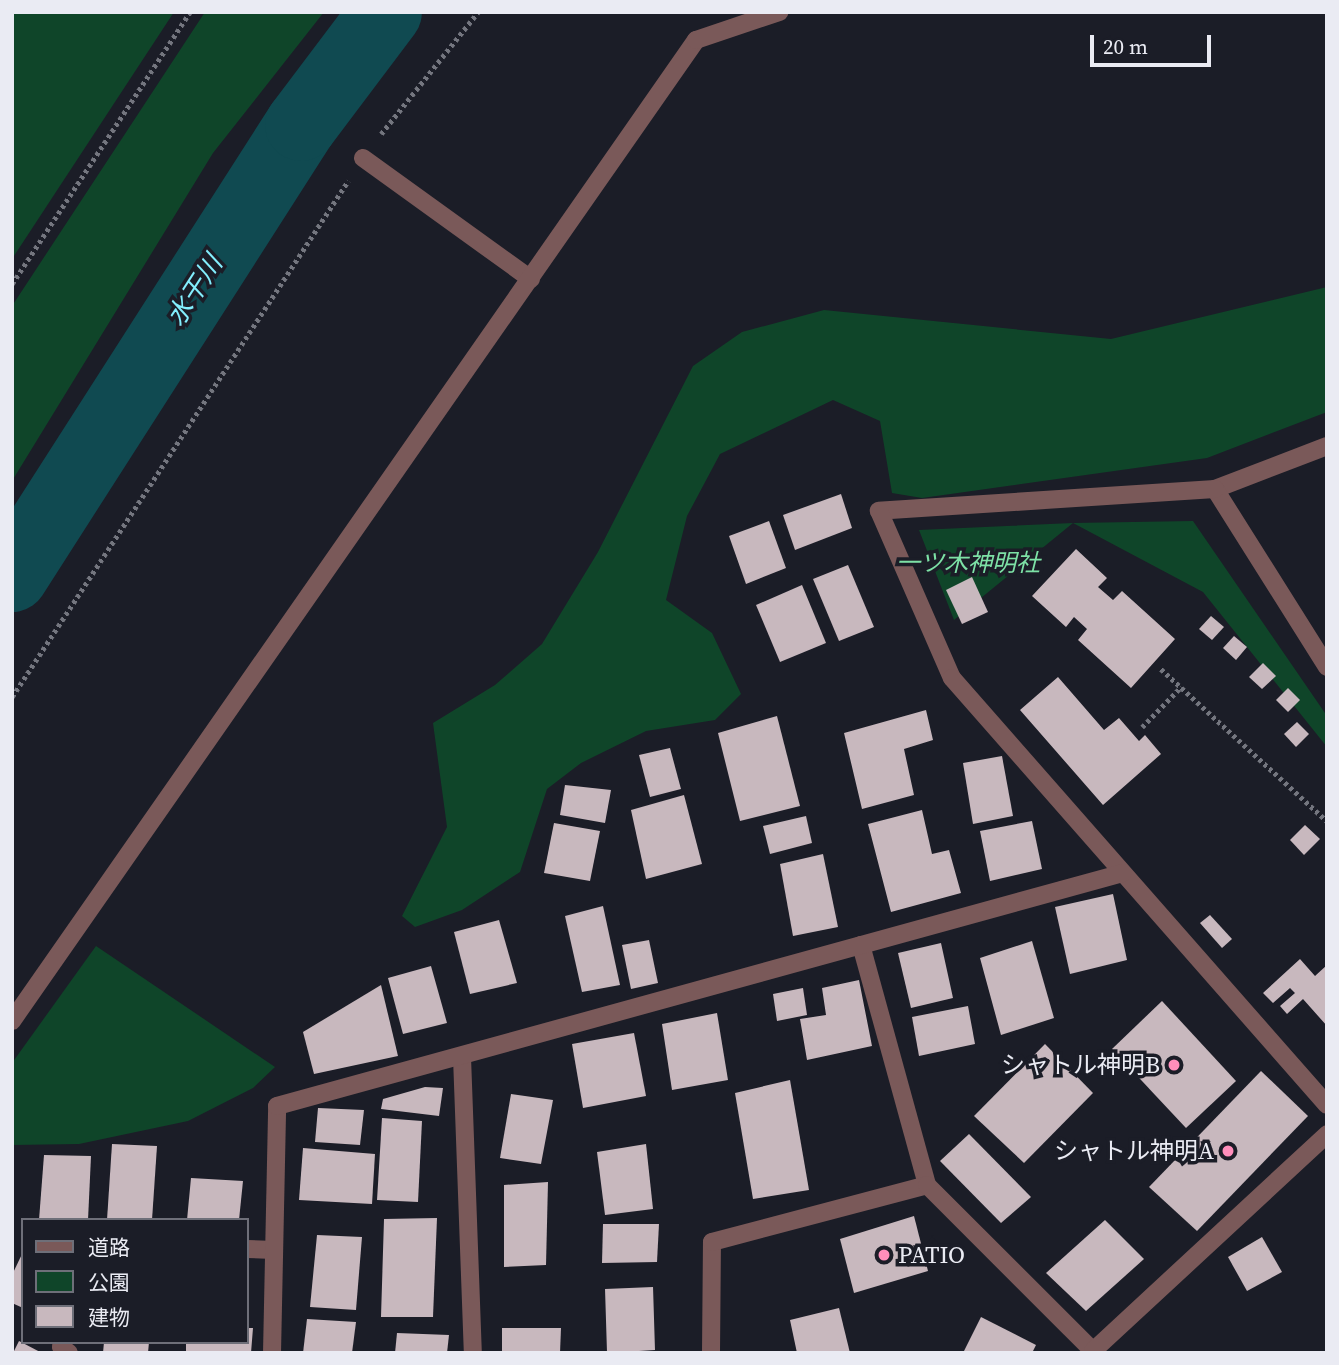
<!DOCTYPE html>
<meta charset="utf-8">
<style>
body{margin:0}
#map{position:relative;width:1339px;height:1365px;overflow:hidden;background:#1b1d27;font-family:"Source Serif 4","Noto Sans JP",serif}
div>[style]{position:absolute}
.green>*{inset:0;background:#0f4529}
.river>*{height:72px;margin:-36px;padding:0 36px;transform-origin:36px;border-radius:36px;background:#104a51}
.building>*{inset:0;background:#c8b8be}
.path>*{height:4.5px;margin-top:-2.25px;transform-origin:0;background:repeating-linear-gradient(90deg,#74767f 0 3.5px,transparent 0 7px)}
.minor>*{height:18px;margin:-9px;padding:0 9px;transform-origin:9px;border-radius:9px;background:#7a5959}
.dots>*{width:19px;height:19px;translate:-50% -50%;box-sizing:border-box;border:4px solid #1b1d27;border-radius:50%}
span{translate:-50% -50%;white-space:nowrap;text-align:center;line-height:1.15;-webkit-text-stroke:7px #1b1d27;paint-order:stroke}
.park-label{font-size:24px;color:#7de1a6;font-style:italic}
.poi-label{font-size:24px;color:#eaebf3}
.right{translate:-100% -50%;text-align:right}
.left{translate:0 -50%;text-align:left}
.water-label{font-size:26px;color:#83eefd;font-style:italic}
.frame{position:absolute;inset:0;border:14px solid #eaebf3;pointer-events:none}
.legend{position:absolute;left:21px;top:1218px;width:228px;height:126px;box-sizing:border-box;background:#1b1d27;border:2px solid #6e6f79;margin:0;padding:9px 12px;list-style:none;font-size:21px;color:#eaebf3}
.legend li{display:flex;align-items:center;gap:14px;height:35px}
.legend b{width:35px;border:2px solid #6e6f79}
.scale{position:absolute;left:1090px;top:35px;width:121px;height:32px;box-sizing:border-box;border:4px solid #eaebf3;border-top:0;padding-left:9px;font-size:21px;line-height:24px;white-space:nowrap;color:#eaebf3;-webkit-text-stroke:5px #1b1d27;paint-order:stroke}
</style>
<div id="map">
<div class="green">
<i style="clip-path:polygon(12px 12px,174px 12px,12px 259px)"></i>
<i style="clip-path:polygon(205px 12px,324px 12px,213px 153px,12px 481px,12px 306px)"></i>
<i style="clip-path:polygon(1327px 287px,1327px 412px,1207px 458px,922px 498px,892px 493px,880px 421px,833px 400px,720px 454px,687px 516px,666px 600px,712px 633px,741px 694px,715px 720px,646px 731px,581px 763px,547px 789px,520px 872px,462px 910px,415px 927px,402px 916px,447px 827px,433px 723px,495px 685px,542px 644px,598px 552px,693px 366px,742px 332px,824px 310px,1111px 339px)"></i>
<i style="clip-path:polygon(1193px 521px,1327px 716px,1327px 747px,1203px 592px,1073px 523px,954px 620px,919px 530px,1073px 523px)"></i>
<i style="clip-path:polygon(96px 946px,275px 1067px,253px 1088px,188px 1121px,79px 1144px,12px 1145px,12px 1063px)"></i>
</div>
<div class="river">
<i style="left:12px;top:576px;width:536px;rotate:-57.35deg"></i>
<i style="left:301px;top:125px;width:141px;rotate:-53deg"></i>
</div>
<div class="building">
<i style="clip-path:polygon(841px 494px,852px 528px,795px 550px,783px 515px)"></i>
<i style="clip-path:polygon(769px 521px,786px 568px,746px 584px,729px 536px)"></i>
<i style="clip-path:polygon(1076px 549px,1107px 578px,1098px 587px,1113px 600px,1122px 591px,1175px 639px,1131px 688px,1078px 640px,1087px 629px,1074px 617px,1066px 627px,1032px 596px)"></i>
<i style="clip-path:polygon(848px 565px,874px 627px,839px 641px,813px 579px)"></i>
<i style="clip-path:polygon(972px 577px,988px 612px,962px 624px,946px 590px)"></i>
<i style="clip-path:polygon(802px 585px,826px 643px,780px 662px,756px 605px)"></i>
<i style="clip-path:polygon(1211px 616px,1224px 627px,1212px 640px,1199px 629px)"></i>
<i style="clip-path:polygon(1234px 636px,1247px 647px,1236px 660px,1223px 648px)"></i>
<i style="clip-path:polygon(1263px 663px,1276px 676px,1262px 689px,1249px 677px)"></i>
<i style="clip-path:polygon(1058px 677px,1104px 730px,1119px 718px,1139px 741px,1145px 735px,1161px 754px,1103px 805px,1020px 710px)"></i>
<i style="clip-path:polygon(1288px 688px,1300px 700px,1288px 712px,1276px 700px)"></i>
<i style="clip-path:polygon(926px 710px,933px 740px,904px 749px,914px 795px,862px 809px,844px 733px)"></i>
<i style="clip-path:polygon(777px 716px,800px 806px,740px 821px,718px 733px)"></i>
<i style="clip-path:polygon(1297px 722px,1309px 734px,1296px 747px,1284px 734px)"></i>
<i style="clip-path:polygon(670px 748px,681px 789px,650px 797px,639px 755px)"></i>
<i style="clip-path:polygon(1002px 756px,1013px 816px,973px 824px,963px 763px)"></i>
<i style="clip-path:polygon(565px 785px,611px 790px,605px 823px,560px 815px)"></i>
<i style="clip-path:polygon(684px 795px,702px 864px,646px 879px,631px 810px)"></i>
<i style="clip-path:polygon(922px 810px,932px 854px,949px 850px,961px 893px,891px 912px,868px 824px)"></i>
<i style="clip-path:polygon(806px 816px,812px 843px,770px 854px,763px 826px)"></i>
<i style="clip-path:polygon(1032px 821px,1042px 869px,990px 881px,980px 831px)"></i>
<i style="clip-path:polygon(554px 823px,600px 831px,590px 881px,544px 873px)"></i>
<i style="clip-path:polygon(1305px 825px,1320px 839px,1304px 855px,1290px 840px)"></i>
<i style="clip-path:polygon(823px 854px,838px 927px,793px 936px,780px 864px)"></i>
<i style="clip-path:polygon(1113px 894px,1127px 960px,1070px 974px,1055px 907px)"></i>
<i style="clip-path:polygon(603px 906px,620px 985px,582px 992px,565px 916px)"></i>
<i style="clip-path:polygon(1210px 915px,1232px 939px,1222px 948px,1200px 923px)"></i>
<i style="clip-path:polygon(499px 920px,517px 983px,470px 994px,454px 932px)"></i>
<i style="clip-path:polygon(649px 940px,658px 983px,631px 989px,622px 945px)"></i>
<i style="clip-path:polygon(1032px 941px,1054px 1018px,1001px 1035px,980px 958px)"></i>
<i style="clip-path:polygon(941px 943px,953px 998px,911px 1008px,898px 953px)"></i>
<i style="clip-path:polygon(1300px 959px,1315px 976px,1327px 965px,1327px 1026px,1303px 999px,1287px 1014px,1280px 1006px,1295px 993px,1290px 988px,1273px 1003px,1263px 993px)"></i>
<i style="clip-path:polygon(431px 966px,447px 1023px,403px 1034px,388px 978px)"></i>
<i style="clip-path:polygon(859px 980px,872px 1046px,807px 1060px,800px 1019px,826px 1015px,822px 988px)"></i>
<i style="clip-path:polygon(381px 985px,398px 1056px,314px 1074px,303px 1032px)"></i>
<i style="clip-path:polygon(803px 988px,807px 1015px,777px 1021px,773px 994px)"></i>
<i style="clip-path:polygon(1162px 1001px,1236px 1081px,1186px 1128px,1112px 1049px)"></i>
<i style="clip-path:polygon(968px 1006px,975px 1044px,919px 1056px,912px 1017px)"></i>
<i style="clip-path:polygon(717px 1013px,728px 1080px,672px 1090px,662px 1024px)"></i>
<i style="clip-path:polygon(634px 1033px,646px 1096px,583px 1108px,572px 1044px)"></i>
<i style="clip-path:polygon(1045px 1044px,1093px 1093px,1024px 1163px,974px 1116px)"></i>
<i style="clip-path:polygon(1261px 1071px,1308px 1116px,1197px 1231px,1149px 1187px)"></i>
<i style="clip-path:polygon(790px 1080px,809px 1190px,753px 1199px,735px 1093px)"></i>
<i style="clip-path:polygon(425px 1087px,443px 1088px,439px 1116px,381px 1109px,383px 1099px)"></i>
<i style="clip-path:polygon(511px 1094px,553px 1100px,541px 1164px,500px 1158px)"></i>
<i style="clip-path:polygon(318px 1108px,364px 1110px,360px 1145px,315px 1142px)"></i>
<i style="clip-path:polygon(382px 1118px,422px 1121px,418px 1202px,377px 1200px)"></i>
<i style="clip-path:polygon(969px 1134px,1031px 1197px,1001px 1223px,940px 1161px)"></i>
<i style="clip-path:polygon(112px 1144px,157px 1146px,152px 1220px,107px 1220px)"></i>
<i style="clip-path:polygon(646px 1144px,653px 1209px,605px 1215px,597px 1152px)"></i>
<i style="clip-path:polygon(303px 1148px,375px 1154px,372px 1204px,299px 1200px)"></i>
<i style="clip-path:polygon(44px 1155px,91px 1156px,88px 1220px,39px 1220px)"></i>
<i style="clip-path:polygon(191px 1178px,243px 1181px,239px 1220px,187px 1220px)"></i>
<i style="clip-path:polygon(548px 1182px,546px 1265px,504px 1267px,504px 1185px)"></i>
<i style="clip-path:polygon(914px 1216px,928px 1271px,854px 1293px,840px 1239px)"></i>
<i style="clip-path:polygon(437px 1218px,433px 1317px,381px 1317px,384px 1219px)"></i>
<i style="clip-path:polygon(1105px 1220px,1144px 1259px,1086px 1311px,1046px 1273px)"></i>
<i style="clip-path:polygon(603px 1224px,659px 1224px,657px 1262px,602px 1263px)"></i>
<i style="clip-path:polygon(317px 1235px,362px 1237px,356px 1310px,310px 1307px)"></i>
<i style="clip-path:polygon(1262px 1237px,1282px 1272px,1247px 1291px,1228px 1257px)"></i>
<i style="clip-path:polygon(23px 1252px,23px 1308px,12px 1303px,12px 1275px)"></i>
<i style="clip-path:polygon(653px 1287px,655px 1350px,607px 1353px,605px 1289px)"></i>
<i style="clip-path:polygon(839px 1308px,850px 1353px,797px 1353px,790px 1320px)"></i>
<i style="clip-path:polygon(981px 1317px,1036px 1345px,1032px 1353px,963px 1353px)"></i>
<i style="clip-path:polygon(307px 1319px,356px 1322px,352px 1353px,303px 1353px)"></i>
<i style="clip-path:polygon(247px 1328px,253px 1328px,251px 1353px,186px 1353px,186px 1342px,247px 1342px)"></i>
<i style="clip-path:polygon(502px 1328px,561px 1328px,560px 1353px,502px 1353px)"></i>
<i style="clip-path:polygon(397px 1333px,449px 1335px,447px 1353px,395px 1353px)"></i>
<i style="clip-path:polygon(19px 1341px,42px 1353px,13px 1353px)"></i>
<i style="clip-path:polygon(104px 1342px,149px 1342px,148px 1353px,103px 1353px)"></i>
</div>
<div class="path">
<i style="left:381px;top:134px;width:156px;rotate:-51.5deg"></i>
<i style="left:12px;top:284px;width:325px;rotate:-56.8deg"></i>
<i style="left:1161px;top:669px;width:225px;rotate:42.5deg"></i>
<i style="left:12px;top:697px;width:616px;rotate:-56.93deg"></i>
<i style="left:1142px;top:727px;width:56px;rotate:-45.7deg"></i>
</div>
<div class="minor">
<i style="left:363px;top:158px;width:207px;rotate:35.8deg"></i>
<i style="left:1215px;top:489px;width:120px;rotate:-21deg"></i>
<i style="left:1327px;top:667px;width:210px;rotate:-122.2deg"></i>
<i style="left:1215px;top:489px;width:337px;rotate:176.3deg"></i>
<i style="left:879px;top:511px;width:182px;rotate:66.4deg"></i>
<i style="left:952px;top:678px;width:568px;rotate:48.71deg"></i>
<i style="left:861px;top:945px;width:249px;rotate:74.6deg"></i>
<i style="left:12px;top:1021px;width:1196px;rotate:-55.11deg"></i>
<i style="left:696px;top:40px;width:88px;rotate:-18.6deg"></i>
<i style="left:462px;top:1057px;width:296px;rotate:87.9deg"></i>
<i style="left:247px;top:1249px;width:27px;rotate:2deg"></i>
<i style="left:63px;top:1342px;width:5px;rotate:112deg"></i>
<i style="left:61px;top:1347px;width:10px;rotate:37deg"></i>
<i style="left:272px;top:1353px;width:247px;rotate:-88.8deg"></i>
<i style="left:277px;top:1106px;width:877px;rotate:-15.4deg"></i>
<i style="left:711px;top:1353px;width:111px;rotate:-89.5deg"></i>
<i style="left:712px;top:1242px;width:222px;rotate:-14.8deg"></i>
<i style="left:927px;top:1185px;width:235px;rotate:45deg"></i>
<i style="left:1093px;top:1351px;width:319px;rotate:-42.8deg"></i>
</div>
<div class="dots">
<i style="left:1174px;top:1065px;background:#ff8ebb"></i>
<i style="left:1228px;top:1151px;background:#ff8ebb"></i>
<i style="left:884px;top:1255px;background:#ff8ebb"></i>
</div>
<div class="park-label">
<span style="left:968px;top:563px">一ツ木神明社</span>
</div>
<div class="poi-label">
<span class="right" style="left:1160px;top:1065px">シャトル神明B</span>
<span class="right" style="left:1214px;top:1151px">シャトル神明A</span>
<span class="left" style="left:898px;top:1255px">PATIO</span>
</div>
<div class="water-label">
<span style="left:195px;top:291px;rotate:-57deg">水干川</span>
</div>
<div class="frame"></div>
<ul class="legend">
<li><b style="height:9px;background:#7a5959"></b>道路</li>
<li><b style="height:19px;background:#0f4529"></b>公園</li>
<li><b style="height:19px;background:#c8b8be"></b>建物</li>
</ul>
<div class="scale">20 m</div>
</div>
